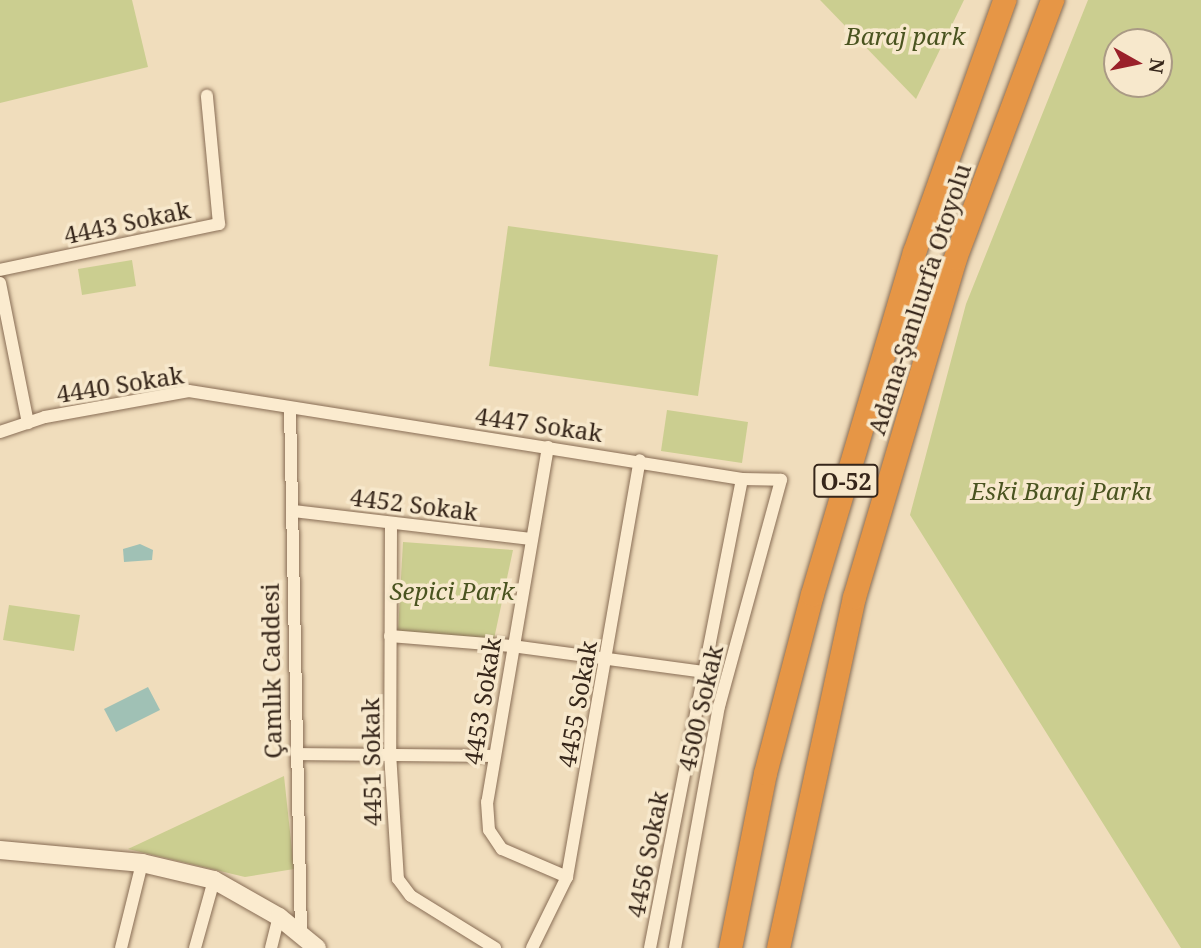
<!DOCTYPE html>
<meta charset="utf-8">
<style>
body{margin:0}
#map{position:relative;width:1201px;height:948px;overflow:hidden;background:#f0ddbc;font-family:"Noto Serif",serif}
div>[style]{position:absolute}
.green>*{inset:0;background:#cbce90}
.water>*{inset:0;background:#a0c1b5}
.roads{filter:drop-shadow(0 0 2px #886d55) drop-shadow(0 0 2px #886d55)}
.minor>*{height:12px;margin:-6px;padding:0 6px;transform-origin:6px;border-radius:6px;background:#fbebcf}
.secondary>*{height:18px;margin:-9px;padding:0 9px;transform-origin:9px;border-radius:9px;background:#fbebcf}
.motorway>*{height:23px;margin:-11.5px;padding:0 11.5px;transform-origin:11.5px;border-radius:11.5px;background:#e69646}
span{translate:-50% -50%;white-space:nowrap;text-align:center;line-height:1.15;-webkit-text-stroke:7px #f7e8cc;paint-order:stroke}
.shield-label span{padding:2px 5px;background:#f7e8cc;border:2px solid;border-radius:5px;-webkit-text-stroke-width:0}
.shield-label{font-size:23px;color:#36261a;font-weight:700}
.park-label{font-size:24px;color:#4a5420;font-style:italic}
.street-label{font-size:24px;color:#36261a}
.north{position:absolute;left:1103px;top:28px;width:70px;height:70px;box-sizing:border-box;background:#f7e8cc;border:2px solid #aa9a85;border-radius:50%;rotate:99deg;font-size:19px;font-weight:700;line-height:28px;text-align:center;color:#36261a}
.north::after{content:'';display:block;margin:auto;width:24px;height:32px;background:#9a212a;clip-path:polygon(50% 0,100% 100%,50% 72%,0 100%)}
</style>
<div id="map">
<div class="green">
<i style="clip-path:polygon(0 0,132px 0,148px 67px,0 103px)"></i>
<i style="clip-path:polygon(820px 0,964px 0,916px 99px)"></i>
<i style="clip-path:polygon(evenodd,1088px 0,1201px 0,1201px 948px,1181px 948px,910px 515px,966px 304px,1088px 0,1117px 42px,1159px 42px,1159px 84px,1117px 84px,1117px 42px)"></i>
<i style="clip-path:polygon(508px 226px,718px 255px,698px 396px,489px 366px)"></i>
<i style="clip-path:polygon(132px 260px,136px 286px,82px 295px,78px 269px)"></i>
<i style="clip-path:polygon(667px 410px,748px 422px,742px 463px,661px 451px)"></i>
<i style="clip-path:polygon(403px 542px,513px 550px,494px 639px,398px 632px)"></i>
<i style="clip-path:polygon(9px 605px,80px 615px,74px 651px,3px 640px)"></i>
<i style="clip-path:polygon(284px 776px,294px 869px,245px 877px,128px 849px)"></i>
</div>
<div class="water">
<i style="clip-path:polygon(140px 544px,153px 550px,152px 560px,124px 562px,123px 549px)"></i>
<i style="clip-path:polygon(148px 687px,160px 710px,116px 732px,104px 709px)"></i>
</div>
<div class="roads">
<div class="minor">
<i style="left:0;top:270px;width:224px;rotate:-11.9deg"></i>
<i style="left:219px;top:224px;width:129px;rotate:-95.4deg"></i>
<i style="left:0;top:283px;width:143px;rotate:78.7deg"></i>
<i style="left:290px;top:409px;width:524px;rotate:88.8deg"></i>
<i style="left:0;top:432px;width:47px;rotate:-18.4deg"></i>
<i style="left:45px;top:417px;width:146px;rotate:-10.2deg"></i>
<i style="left:189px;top:391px;width:560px;rotate:9.04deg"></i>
<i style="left:742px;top:479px;width:39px;rotate:1deg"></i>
<i style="left:781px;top:480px;width:234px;rotate:105.3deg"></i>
<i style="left:719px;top:706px;width:246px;rotate:100.3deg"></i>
<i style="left:548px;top:447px;width:360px;rotate:99.7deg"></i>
<i style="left:487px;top:802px;width:28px;rotate:86deg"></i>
<i style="left:489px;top:830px;width:23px;rotate:56deg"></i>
<i style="left:502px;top:849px;width:71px;rotate:23.3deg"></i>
<i style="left:293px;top:511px;width:240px;rotate:6.7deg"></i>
<i style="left:391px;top:523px;width:230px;rotate:90.2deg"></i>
<i style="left:390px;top:753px;width:126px;rotate:86.4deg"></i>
<i style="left:398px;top:879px;width:21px;rotate:53deg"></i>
<i style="left:411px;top:896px;width:99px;rotate:31.8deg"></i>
<i style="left:390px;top:636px;width:122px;rotate:4.7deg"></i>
<i style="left:512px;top:646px;width:195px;rotate:7.7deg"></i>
<i style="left:297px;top:754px;width:196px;rotate:0.6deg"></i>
<i style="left:121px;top:948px;width:88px;rotate:-76.1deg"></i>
<i style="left:195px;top:948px;width:71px;rotate:-74.4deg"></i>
<i style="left:271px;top:948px;width:32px;rotate:-76deg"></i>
<i style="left:532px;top:948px;width:79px;rotate:-63.8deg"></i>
<i style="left:567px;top:877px;width:423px;rotate:-80.1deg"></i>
<i style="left:650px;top:948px;width:478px;rotate:-78.9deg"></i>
</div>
<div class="secondary">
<i style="left:0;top:850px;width:143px;rotate:5.2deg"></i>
<i style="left:142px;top:863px;width:74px;rotate:13.3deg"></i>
<i style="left:214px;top:880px;width:75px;rotate:29.6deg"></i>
<i style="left:279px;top:917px;width:49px;rotate:39.2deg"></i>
</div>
<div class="motorway">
<i style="left:730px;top:948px;width:178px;rotate:-78.7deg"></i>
<i style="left:765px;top:773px;width:185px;rotate:-75.3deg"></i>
<i style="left:812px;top:594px;width:357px;rotate:-73.4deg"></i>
<i style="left:914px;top:252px;width:268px;rotate:-70.3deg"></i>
<i style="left:778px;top:948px;width:359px;rotate:-77.8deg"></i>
<i style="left:854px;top:597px;width:354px;rotate:-73.4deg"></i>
<i style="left:955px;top:258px;width:276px;rotate:-69.4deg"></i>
</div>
</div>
<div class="shield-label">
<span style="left:846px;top:481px">O-52</span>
</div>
<div class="park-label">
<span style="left:905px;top:36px">Baraj park</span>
<span style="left:1061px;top:491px">Eski Baraj Parkı</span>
<span style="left:452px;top:591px">Sepici Park</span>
</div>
<div class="street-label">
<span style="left:127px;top:222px;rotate:-12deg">4443 Sokak</span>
<span style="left:919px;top:299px;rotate:-72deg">Adana-Şanlıurfa Otoyolu</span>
<span style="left:120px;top:384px;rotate:-9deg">4440 Sokak</span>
<span style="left:539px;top:424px;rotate:8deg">4447 Sokak</span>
<span style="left:414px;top:504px;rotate:7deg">4452 Sokak</span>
<span style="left:271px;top:671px;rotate:-91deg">Çamlık Caddesi</span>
<span style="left:482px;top:701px;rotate:-81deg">4453 Sokak</span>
<span style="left:577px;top:704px;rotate:-80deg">4455 Sokak</span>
<span style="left:700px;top:708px;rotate:-77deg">4500 Sokak</span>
<span style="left:371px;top:762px;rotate:-91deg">4451 Sokak</span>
<span style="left:647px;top:854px;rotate:-79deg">4456 Sokak</span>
</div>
<div class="north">N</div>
</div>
